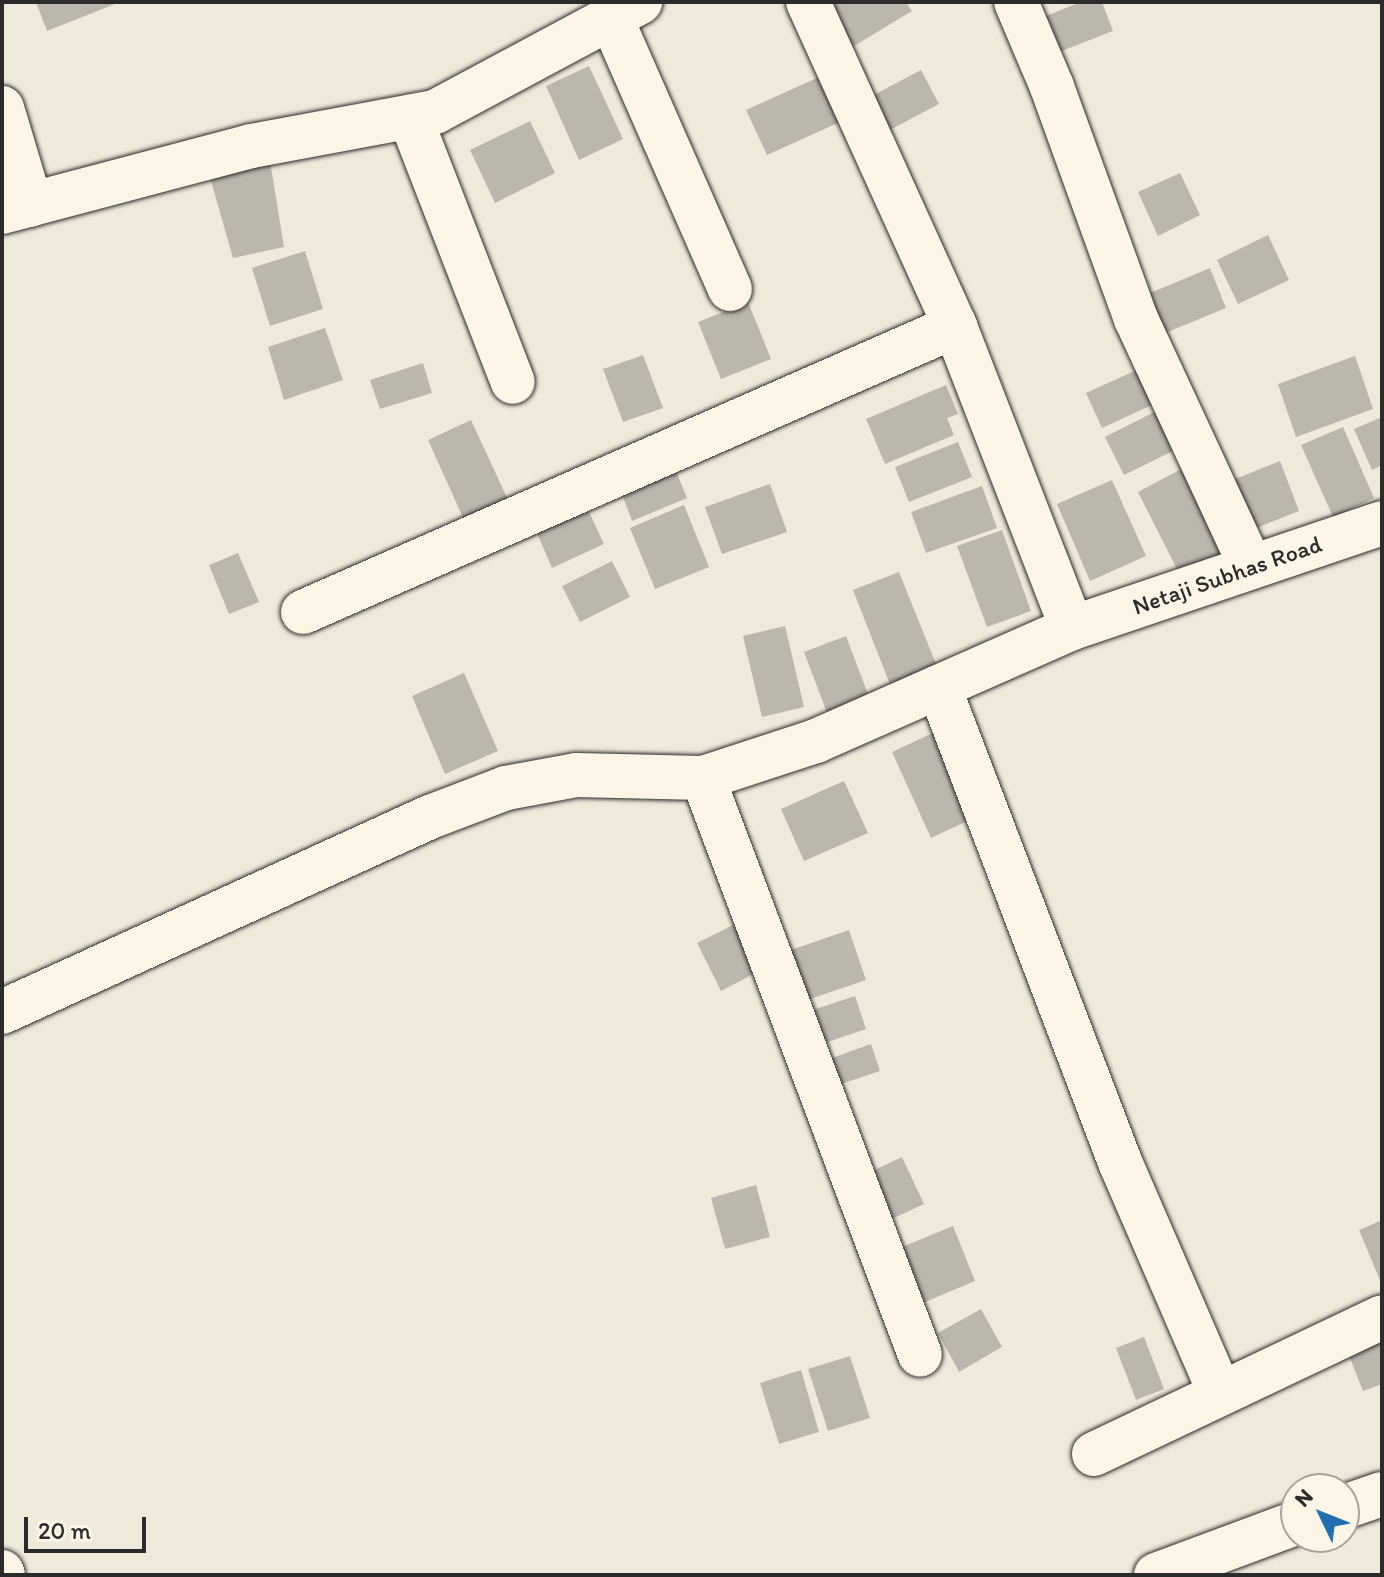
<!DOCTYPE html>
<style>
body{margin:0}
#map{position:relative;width:1384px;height:1577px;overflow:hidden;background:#efe9da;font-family:Itim,sans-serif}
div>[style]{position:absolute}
.building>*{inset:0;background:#bcb7ac}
.roads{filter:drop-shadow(0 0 2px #2b2b2b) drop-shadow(0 0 2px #2b2b2b)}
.minor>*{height:44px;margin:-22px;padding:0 22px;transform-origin:22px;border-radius:22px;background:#fcf5e5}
span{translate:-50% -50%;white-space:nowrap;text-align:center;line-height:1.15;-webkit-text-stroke:6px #fcf5e5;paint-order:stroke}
.street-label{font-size:24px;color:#2b2b2b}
.frame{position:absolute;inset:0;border:4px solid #2b2b2b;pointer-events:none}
.north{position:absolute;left:1280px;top:1473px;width:80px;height:80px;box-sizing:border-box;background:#fcf5e5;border:2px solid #a8a49b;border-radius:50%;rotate:313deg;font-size:22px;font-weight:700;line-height:32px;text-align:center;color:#2b2b2b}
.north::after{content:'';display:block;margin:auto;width:28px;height:36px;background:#1f6fb2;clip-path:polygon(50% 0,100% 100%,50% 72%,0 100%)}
.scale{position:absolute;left:24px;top:1517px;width:122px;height:36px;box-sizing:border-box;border:4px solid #2b2b2b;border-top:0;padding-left:10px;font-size:24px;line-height:28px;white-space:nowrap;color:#2b2b2b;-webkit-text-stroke:6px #fcf5e5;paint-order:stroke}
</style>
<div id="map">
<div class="building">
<i style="clip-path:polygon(36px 2px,120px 2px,47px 31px)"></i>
<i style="clip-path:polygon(823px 2px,906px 2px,912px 11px,849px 49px)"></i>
<i style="clip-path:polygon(1081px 2px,1102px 2px,1113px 31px,1059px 52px,1046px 16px)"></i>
<i style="clip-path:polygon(589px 66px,623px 139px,579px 160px,546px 86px)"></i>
<i style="clip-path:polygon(921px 70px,939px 104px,884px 133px,866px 99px)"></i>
<i style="clip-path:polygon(819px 77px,840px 122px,767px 155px,746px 110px)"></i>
<i style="clip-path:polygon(530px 121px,555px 173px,495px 203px,470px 150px)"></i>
<i style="clip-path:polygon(269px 155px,284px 247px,233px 258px,209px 174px)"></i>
<i style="clip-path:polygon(1180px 173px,1200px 215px,1158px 236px,1138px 192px)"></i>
<i style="clip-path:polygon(1268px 235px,1289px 280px,1238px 304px,1217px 260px)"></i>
<i style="clip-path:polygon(305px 251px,323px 309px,270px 326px,252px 268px)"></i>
<i style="clip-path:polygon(1210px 268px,1226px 308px,1153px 338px,1136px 299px)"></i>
<i style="clip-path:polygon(748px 302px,771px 359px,721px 379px,698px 322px)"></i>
<i style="clip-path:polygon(325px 328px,343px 380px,284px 400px,268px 347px)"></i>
<i style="clip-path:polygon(643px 355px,663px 408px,623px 422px,603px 369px)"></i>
<i style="clip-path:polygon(1355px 356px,1373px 409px,1296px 437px,1278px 384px)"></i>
<i style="clip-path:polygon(423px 363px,432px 393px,380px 409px,370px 380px)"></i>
<i style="clip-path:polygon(1150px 364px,1165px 399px,1102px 428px,1086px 393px)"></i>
<i style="clip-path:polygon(946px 385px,958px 414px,947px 418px,954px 435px,885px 464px,866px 419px)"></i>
<i style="clip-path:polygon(1166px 406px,1185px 445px,1124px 475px,1105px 437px)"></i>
<i style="clip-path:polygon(1382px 417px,1382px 465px,1372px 470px,1354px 429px)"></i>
<i style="clip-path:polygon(471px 420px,509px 502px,465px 522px,428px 440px)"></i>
<i style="clip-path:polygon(1343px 427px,1374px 498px,1333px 517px,1301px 445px)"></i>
<i style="clip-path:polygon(958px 442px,972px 477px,909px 502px,895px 467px)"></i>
<i style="clip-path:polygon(671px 459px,687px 498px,632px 521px,617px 481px)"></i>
<i style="clip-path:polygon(1280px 461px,1299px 511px,1239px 535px,1220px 485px)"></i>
<i style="clip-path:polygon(1187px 466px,1230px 550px,1180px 575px,1138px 492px)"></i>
<i style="clip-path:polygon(1112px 480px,1146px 556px,1090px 581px,1057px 504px)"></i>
<i style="clip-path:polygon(770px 484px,787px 532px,722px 554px,705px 507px)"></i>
<i style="clip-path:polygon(982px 486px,997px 528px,926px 553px,911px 512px)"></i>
<i style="clip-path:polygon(584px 501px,604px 544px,552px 568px,533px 524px)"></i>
<i style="clip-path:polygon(684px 505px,709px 567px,655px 589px,630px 528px)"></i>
<i style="clip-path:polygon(1002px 530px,1031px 611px,987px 627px,957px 546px)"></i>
<i style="clip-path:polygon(238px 553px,259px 602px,229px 614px,209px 565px)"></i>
<i style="clip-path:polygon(612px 561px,630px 597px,580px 622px,562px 586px)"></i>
<i style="clip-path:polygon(899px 572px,938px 669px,891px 687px,853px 590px)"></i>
<i style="clip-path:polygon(785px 626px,804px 707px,762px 717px,743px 636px)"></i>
<i style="clip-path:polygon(846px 636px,871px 702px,829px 718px,804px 652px)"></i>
<i style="clip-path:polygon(464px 673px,498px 751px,445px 774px,412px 696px)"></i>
<i style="clip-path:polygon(937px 731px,976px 817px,931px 838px,892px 752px)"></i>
<i style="clip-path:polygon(844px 781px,868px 833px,804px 861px,781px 809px)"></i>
<i style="clip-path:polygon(737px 923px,761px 970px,721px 991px,697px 943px)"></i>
<i style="clip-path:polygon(849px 930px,866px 980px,804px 1001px,788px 951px)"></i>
<i style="clip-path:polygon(855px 996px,866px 1029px,825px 1043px,813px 1010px)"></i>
<i style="clip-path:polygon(871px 1044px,880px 1071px,841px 1084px,832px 1058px)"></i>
<i style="clip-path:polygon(902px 1157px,924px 1204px,892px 1219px,870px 1172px)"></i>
<i style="clip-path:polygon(756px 1185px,770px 1237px,725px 1249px,711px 1198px)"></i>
<i style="clip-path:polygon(1382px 1220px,1382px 1285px,1359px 1230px)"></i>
<i style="clip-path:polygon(953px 1226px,975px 1281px,918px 1305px,895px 1250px)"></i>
<i style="clip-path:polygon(981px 1309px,1002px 1347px,959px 1372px,938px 1333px)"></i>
<i style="clip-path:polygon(1382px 1328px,1382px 1384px,1363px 1391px,1344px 1343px)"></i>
<i style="clip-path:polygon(1144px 1337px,1164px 1389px,1136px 1400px,1116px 1348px)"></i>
<i style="clip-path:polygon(850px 1356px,870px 1418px,828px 1431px,808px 1369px)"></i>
<i style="clip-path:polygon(801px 1370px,819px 1432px,779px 1444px,760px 1383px)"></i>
</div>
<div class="roads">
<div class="minor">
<i style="left:1016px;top:2px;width:92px;rotate:67deg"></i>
<i style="left:1052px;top:87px;width:247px;rotate:70.1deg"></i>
<i style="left:1136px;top:319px;width:271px;rotate:65.1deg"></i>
<i style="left:611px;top:18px;width:296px;rotate:66.3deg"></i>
<i style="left:2px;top:108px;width:101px;rotate:73.4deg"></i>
<i style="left:410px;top:117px;width:284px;rotate:68.8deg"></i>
<i style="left:2px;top:212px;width:258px;rotate:-14.8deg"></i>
<i style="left:251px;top:146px;width:187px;rotate:-10.5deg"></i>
<i style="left:435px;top:112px;width:233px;rotate:-28.2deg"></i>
<i style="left:303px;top:612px;width:712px;rotate:-23.68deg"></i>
<i style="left:1072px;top:628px;width:327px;rotate:-18.7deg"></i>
<i style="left:939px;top:687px;width:508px;rotate:69.14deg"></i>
<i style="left:1120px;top:1162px;width:252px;rotate:66.6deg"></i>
<i style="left:703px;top:778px;width:616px;rotate:69.39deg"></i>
<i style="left:2px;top:1012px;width:470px;rotate:-24.5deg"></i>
<i style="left:430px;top:817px;width:81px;rotate:-20.9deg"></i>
<i style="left:506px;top:788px;width:71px;rotate:-10.5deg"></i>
<i style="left:576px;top:775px;width:127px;rotate:1.4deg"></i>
<i style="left:703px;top:778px;width:119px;rotate:-18.1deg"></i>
<i style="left:816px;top:741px;width:280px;rotate:-23.8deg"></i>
<i style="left:1072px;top:628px;width:324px;rotate:-111.2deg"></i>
<i style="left:955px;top:326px;width:356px;rotate:-114.4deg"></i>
<i style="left:1094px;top:1454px;width:319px;rotate:-25.4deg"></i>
<i style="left:1344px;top:1507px;width:40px;rotate:-18.9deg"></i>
<i style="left:2px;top:1572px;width:3px;rotate:72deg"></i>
<i style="left:1156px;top:1575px;width:149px;rotate:-20.4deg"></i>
</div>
</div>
<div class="street-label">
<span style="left:1227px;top:575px;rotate:-19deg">Netaji Subhas Road</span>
</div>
<div class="frame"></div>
<div class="north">N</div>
<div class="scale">20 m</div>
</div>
